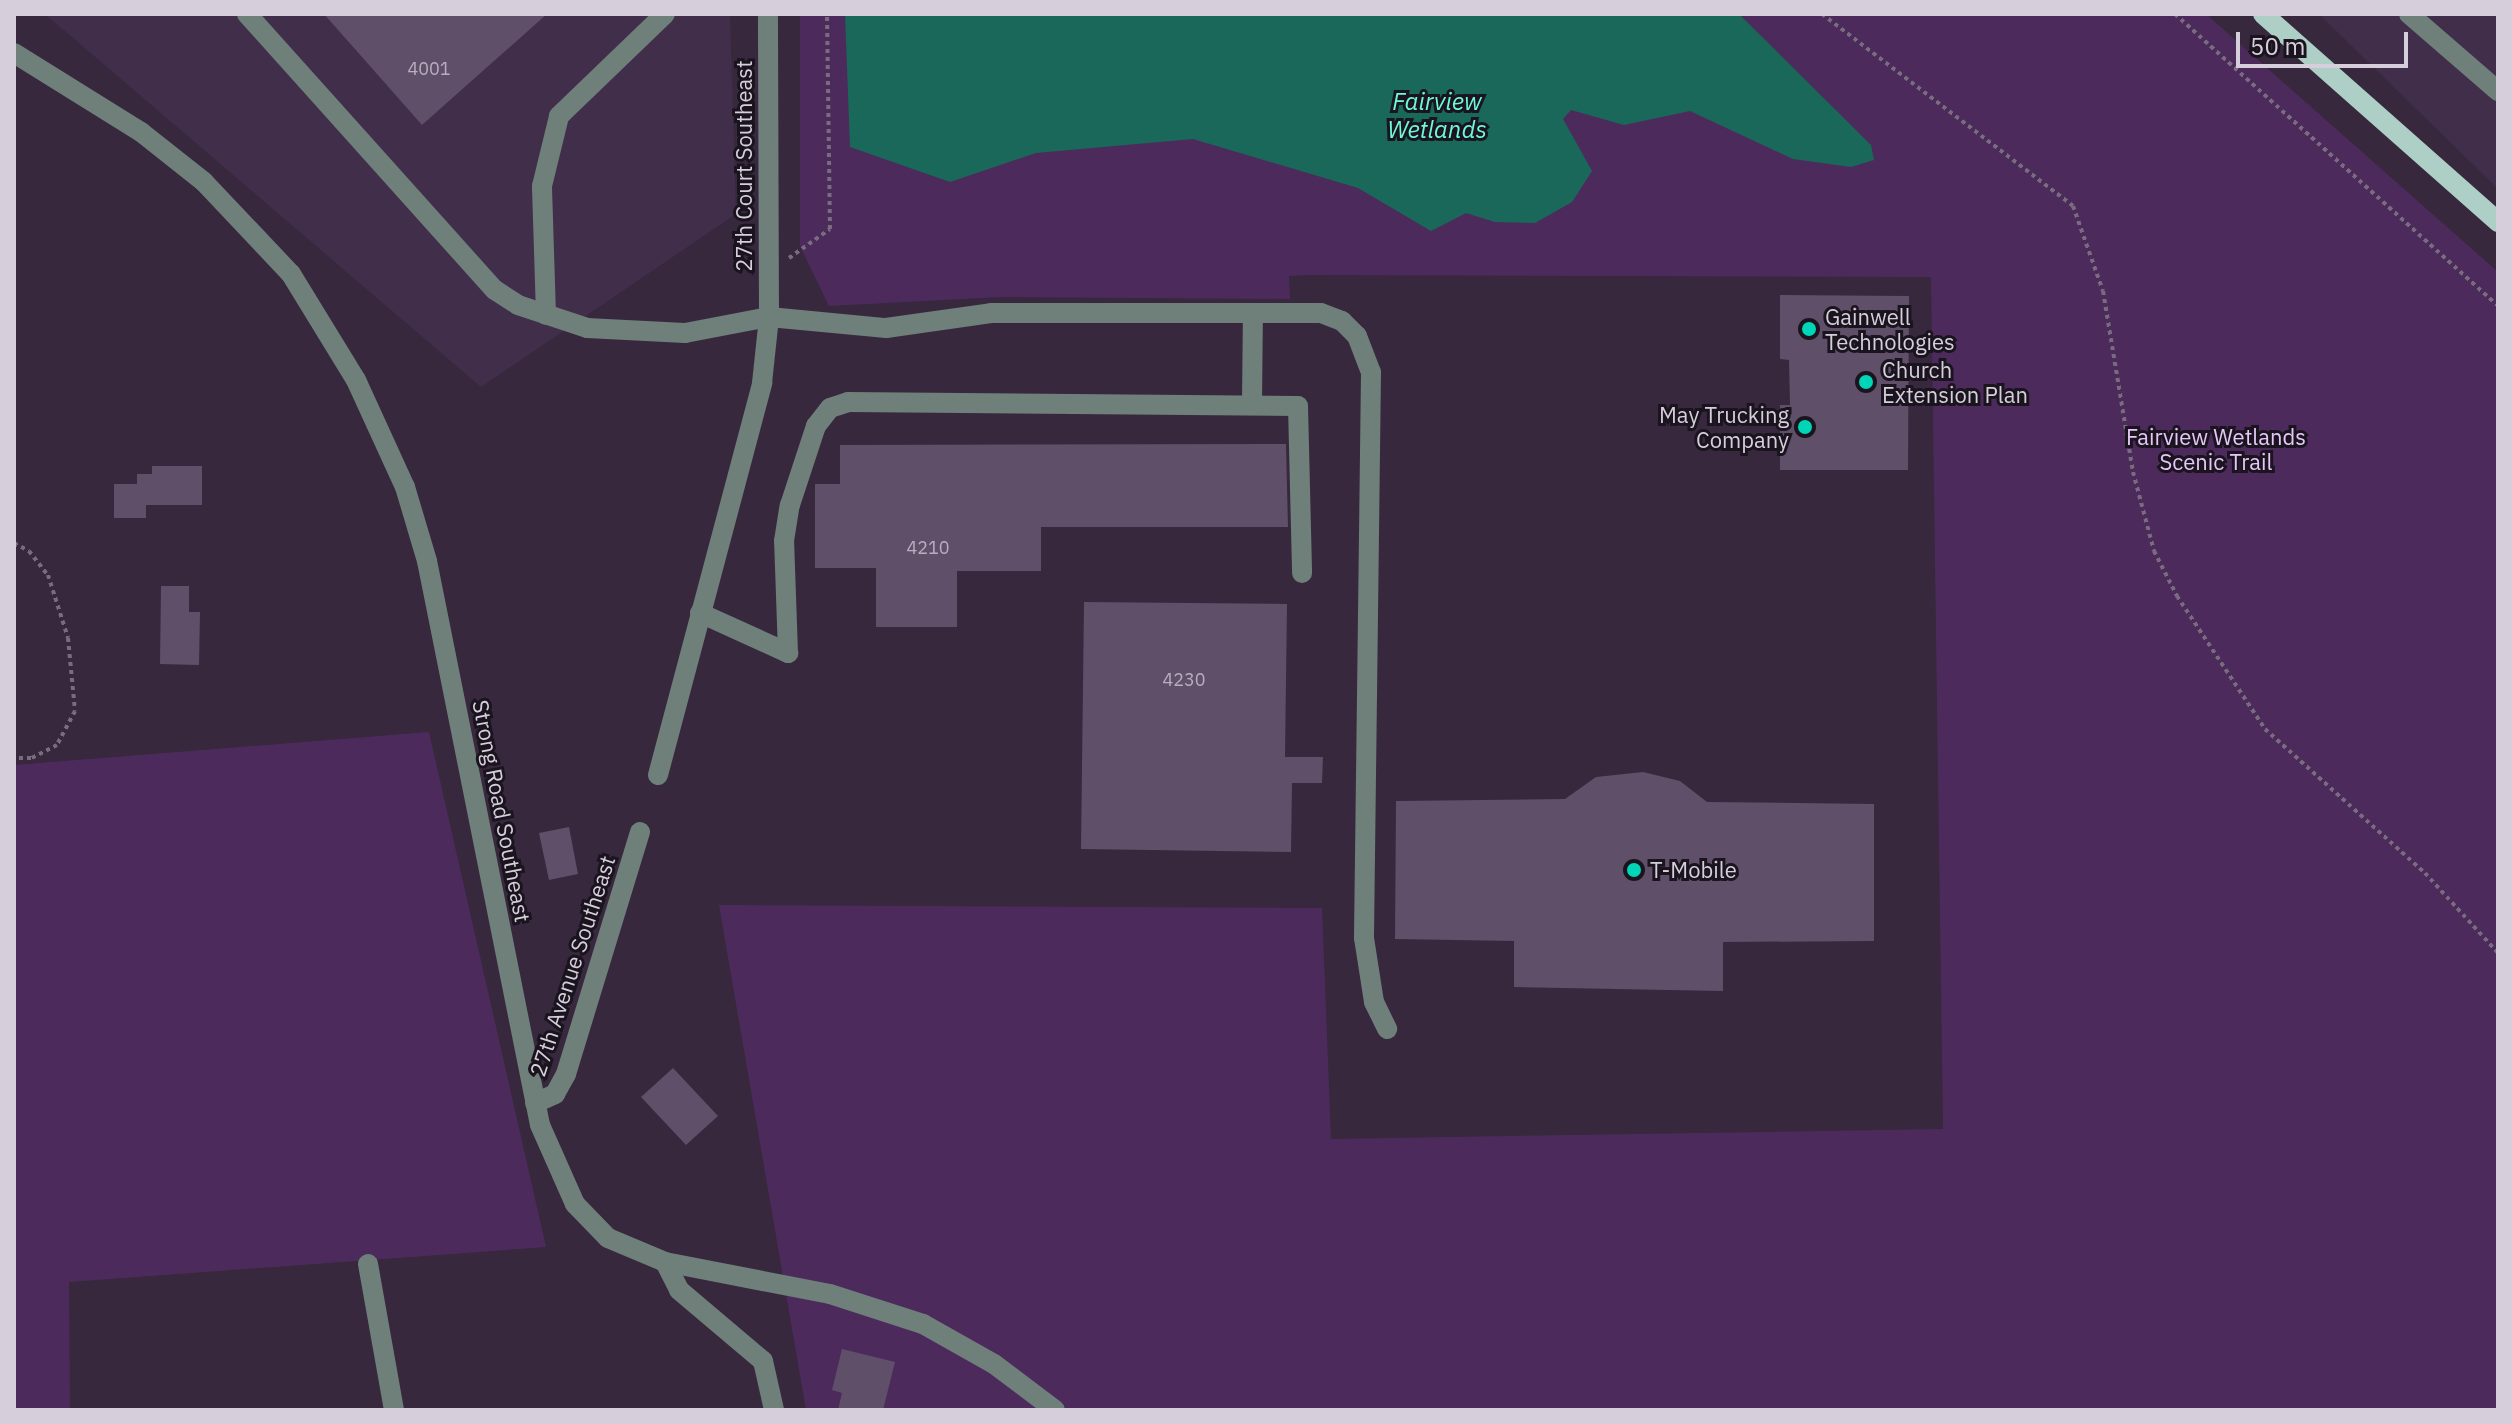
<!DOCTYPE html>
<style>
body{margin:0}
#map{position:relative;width:2512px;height:1424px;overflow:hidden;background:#37283e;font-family:"IBM Plex Sans",sans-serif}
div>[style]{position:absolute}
.built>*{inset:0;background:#412e4a}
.green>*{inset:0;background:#4c2b5c}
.water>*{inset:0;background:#19685a}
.building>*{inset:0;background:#5f4f68}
.path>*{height:4px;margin-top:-2px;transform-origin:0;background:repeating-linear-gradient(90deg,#786c7e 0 4px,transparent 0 8px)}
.minor>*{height:20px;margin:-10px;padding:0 10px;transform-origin:10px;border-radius:10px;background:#6f7f7a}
.major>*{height:20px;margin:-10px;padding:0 10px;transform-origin:10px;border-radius:10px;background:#aecfc6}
.dots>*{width:22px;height:22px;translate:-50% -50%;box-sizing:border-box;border:4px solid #1a141e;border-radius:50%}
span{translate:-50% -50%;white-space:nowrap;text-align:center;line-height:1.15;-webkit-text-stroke:6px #1a141e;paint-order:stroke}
.number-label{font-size:18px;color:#b9aebf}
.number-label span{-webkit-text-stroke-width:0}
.street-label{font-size:22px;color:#d7cedc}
.poi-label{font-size:22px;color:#d7cedc}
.left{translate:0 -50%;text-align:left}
.right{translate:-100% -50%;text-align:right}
.park-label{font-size:22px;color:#e7c7f9}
.water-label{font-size:24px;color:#6ef8dc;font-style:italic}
.frame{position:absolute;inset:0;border:16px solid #d7cedc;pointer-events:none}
.scale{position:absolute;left:2236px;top:32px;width:172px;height:36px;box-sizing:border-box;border:4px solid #d7cedc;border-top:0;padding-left:10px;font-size:24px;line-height:28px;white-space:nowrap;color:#d7cedc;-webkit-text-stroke:6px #1a141e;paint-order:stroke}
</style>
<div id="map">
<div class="built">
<i style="clip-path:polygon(45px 14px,730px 14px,736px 214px,481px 387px)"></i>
<i style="clip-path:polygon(2319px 14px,2498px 14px,2498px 189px)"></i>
</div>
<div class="green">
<i style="clip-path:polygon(800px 14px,2206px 14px,2498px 272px,2498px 1410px,806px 1410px,719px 905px,1322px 908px,1331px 1139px,1943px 1129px,1931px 277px,1307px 275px,1289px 276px,1290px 299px,1001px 297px,829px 306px,800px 246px)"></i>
<i style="clip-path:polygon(429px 732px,546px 1247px,69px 1282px,70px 1410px,14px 1410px,14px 765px)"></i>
</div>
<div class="water">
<i style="clip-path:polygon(845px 14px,1739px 14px,1871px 145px,1874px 160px,1851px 167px,1793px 159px,1690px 111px,1624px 125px,1571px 110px,1563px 119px,1592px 171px,1572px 202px,1535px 223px,1495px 222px,1466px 213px,1431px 231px,1358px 188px,1193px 139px,1036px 153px,950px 182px,850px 147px)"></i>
</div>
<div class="building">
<i style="clip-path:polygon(324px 14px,547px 14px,422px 125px)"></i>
<i style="clip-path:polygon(1780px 295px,1909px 296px,1908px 470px,1780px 470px,1780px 405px,1790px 405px,1789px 360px,1780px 359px)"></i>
<i style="clip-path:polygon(1286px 444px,1288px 527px,1041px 527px,1041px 571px,957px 571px,957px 627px,876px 627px,876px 568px,815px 568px,815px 484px,840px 484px,840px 445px)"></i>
<i style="clip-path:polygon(152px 466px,202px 466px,202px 505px,146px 505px,146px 518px,114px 518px,114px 484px,137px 484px,137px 474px,152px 474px)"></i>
<i style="clip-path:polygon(161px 586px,189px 586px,189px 612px,200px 612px,199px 665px,160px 664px)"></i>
<i style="clip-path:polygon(1084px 602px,1287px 604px,1285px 757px,1323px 757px,1322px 783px,1292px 783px,1291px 852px,1081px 849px)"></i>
<i style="clip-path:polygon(1643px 772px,1680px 781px,1707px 802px,1874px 804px,1874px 941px,1723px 942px,1723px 991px,1514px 987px,1514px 941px,1395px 939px,1396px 801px,1565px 799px,1596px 777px)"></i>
<i style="clip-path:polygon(569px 827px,578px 874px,549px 880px,539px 833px)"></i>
<i style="clip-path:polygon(673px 1068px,718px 1116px,686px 1145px,641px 1097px)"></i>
<i style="clip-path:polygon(842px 1349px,895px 1362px,883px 1410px,838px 1410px,842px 1393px,832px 1390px)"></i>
</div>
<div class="path">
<i style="left:1822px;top:14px;width:316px;rotate:37.4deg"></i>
<i style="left:2073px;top:206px;width:90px;rotate:70.6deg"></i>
<i style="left:2103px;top:291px;width:183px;rotate:80.6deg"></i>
<i style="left:2133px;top:472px;width:82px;rotate:75.1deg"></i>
<i style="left:2154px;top:551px;width:51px;rotate:62.9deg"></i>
<i style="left:2177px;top:596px;width:159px;rotate:56.5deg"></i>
<i style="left:2265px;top:729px;width:215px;rotate:42deg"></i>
<i style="left:2425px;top:873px;width:108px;rotate:47.6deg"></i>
<i style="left:2175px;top:14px;width:435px;rotate:42.1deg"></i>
<i style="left:789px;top:258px;width:50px;rotate:-35.3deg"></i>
<i style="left:830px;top:229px;width:215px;rotate:-90.8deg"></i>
<i style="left:14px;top:543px;width:17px;rotate:28deg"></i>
<i style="left:29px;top:551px;width:31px;rotate:52deg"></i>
<i style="left:48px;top:575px;width:66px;rotate:72.4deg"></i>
<i style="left:68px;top:638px;width:73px;rotate:84.5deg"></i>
<i style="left:75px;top:711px;width:38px;rotate:118deg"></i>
<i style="left:57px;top:745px;width:29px;rotate:153deg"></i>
<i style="left:31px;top:758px;width:17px;rotate:180deg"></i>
</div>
<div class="minor">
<i style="left:247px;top:14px;width:371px;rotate:48.1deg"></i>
<i style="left:495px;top:290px;width:27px;rotate:33deg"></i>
<i style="left:518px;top:305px;width:73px;rotate:18.4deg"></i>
<i style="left:587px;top:328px;width:98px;rotate:2.9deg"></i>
<i style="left:685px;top:333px;width:86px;rotate:-10.8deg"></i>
<i style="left:769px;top:317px;width:118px;rotate:5.4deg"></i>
<i style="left:886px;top:328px;width:106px;rotate:-8.1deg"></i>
<i style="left:991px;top:313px;width:330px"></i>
<i style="left:1321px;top:313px;width:22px;rotate:21deg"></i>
<i style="left:1342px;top:321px;width:21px;rotate:45deg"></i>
<i style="left:1357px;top:336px;width:39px;rotate:69deg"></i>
<i style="left:1371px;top:372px;width:566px;rotate:90.71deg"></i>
<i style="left:1364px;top:938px;width:65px;rotate:81.1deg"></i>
<i style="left:1374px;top:1002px;width:30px;rotate:64deg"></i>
<i style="left:2409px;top:14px;width:118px;rotate:40.9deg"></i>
<i style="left:14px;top:53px;width:150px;rotate:31.9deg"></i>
<i style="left:141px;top:132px;width:80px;rotate:38.4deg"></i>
<i style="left:204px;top:182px;width:127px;rotate:46.6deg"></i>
<i style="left:291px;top:274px;width:124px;rotate:58.5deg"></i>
<i style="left:356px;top:380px;width:118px;rotate:65.4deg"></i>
<i style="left:405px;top:487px;width:77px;rotate:73.4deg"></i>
<i style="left:427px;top:561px;width:575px;rotate:78.67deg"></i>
<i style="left:540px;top:1125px;width:86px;rotate:66.1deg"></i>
<i style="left:575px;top:1204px;width:47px;rotate:45.9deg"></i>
<i style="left:608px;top:1238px;width:62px;rotate:22.8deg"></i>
<i style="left:665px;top:1262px;width:168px;rotate:11deg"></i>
<i style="left:830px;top:1294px;width:98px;rotate:17.9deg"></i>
<i style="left:923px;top:1324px;width:81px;rotate:29.4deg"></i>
<i style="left:994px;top:1364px;width:76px;rotate:37deg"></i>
<i style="left:546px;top:315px;width:129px;rotate:-91.8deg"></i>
<i style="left:542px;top:186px;width:72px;rotate:-76.3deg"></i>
<i style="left:559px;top:116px;width:147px;rotate:-43.9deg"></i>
<i style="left:1252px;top:402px;width:89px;rotate:-89.4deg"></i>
<i style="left:700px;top:613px;width:97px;rotate:24.4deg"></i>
<i style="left:788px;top:653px;width:112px;rotate:-92deg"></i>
<i style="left:784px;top:541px;width:36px;rotate:-81deg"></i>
<i style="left:790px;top:505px;width:83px;rotate:-71.8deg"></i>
<i style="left:816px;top:426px;width:23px;rotate:-52deg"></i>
<i style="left:830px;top:408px;width:19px;rotate:-18deg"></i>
<i style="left:848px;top:402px;width:450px;rotate:0.5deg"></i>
<i style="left:1298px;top:406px;width:167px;rotate:88.6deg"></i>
<i style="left:658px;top:775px;width:406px;rotate:-75.1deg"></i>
<i style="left:762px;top:383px;width:66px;rotate:-83.9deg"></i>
<i style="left:769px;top:317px;width:303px;rotate:-90.2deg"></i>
<i style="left:535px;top:1103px;width:22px;rotate:-24deg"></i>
<i style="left:555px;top:1094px;width:23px;rotate:-61deg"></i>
<i style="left:566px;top:1074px;width:253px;rotate:-73deg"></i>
<i style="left:665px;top:1262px;width:31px;rotate:63deg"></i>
<i style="left:679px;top:1290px;width:110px;rotate:40.2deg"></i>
<i style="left:763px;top:1361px;width:50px;rotate:77.3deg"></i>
<i style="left:368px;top:1264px;width:148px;rotate:79.9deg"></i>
</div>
<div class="major">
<i style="left:2263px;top:14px;width:314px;rotate:41.5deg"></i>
</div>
<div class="dots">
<i style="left:1809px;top:329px;background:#00d5b7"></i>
<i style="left:1866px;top:382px;background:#00d5b7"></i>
<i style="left:1805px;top:427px;background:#00d5b7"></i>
<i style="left:1634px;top:870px;background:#00d5b7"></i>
</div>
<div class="number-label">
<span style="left:429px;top:69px">4001</span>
<span style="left:928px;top:548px">4210</span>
<span style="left:1184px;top:680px">4230</span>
</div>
<div class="street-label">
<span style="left:744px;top:166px;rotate:-90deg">27th Court Southeast</span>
<span style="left:502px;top:811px;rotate:79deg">Strong Road Southeast</span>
<span style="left:572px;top:966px;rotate:-72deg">27th Avenue Southeast</span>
</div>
<div class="poi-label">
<span class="left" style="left:1825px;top:329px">Gainwell<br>Technologies</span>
<span class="left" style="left:1882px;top:382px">Church<br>Extension Plan</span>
<span class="right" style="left:1789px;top:427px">May Trucking<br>Company</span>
<span class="left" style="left:1650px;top:870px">T-Mobile</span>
</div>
<div class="park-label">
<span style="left:2216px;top:449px">Fairview Wetlands<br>Scenic Trail</span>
</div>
<div class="water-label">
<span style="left:1437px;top:116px">Fairview<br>Wetlands</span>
</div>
<div class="frame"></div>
<div class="scale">50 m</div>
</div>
